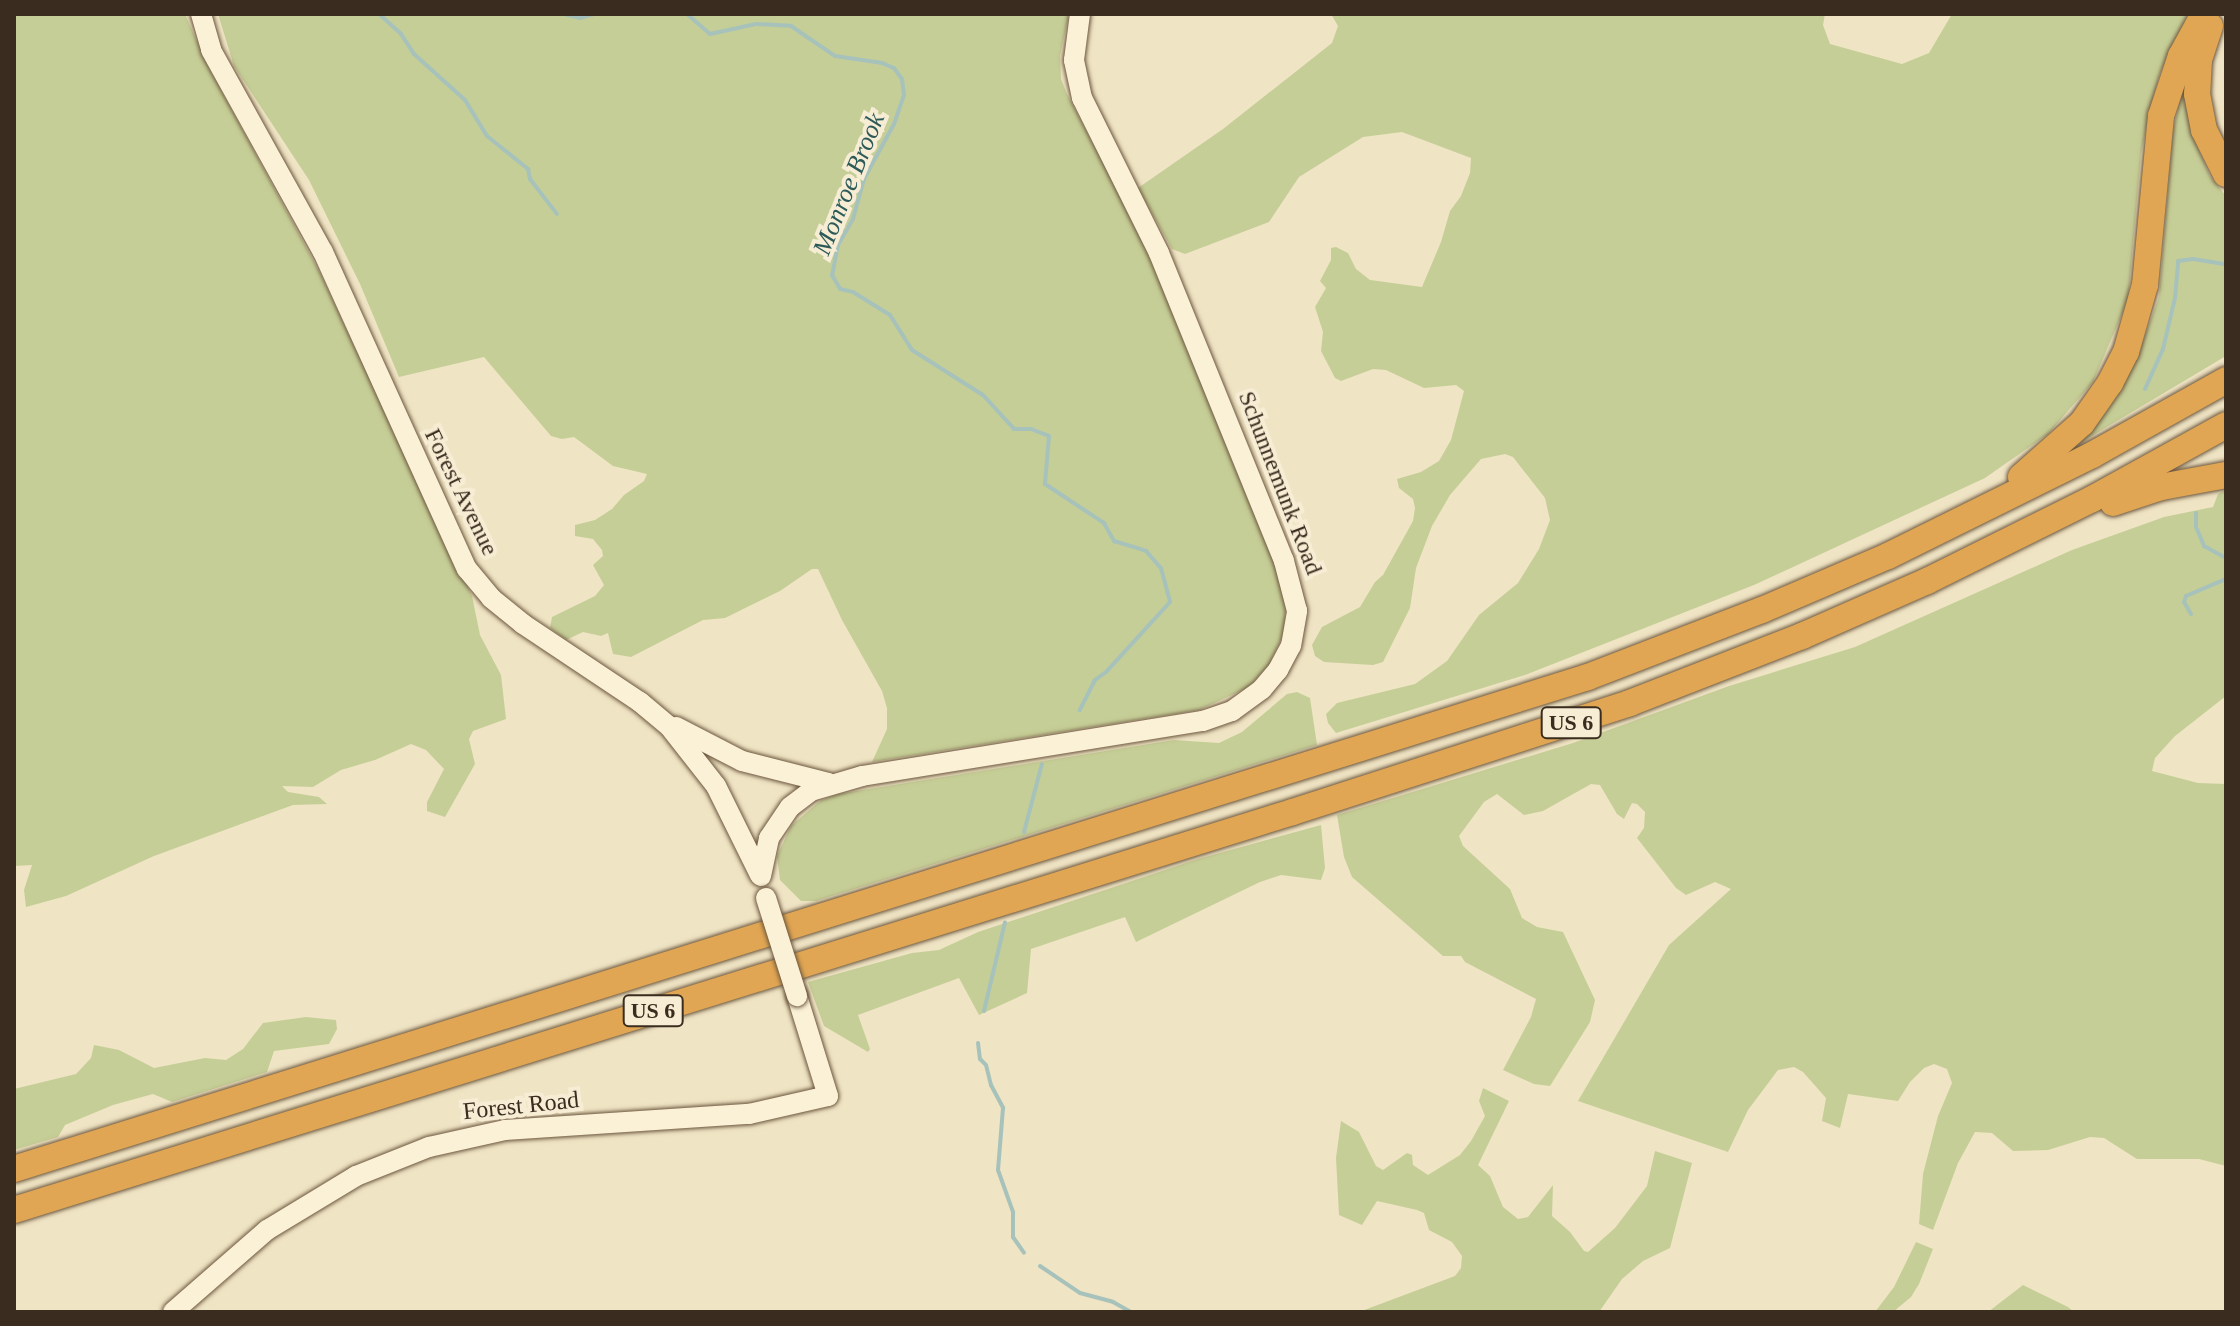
<!DOCTYPE html>
<style>
body{margin:0}
#map{position:relative;width:2240px;height:1326px;overflow:hidden;background:#efe4c4;font-family:"Times New Roman",serif}
div>[style]{position:absolute}
.green>*{inset:0;background:#c6ce97}
.stream>*{height:4px;margin:-2px;padding:0 2px;transform-origin:2px;border-radius:2px;background:#a6c2bb}
.roads{filter:drop-shadow(0 0 2px #6c563d) drop-shadow(0 0 2px #6c563d)}
.secondary>*{height:20px;margin:-10px;padding:0 10px;transform-origin:10px;border-radius:10px;background:#faf1d7}
.highway>*{height:26px;margin:-13px;padding:0 13px;transform-origin:13px;border-radius:13px;background:#e0a653}
.bridges{filter:drop-shadow(0 0 2px #6c563d) drop-shadow(0 0 2px #6c563d)}
.secondary-bridge>*{height:20px;margin:-10px;padding:0 10px;transform-origin:10px;border-radius:10px;background:#faf1d7}
span{translate:-50% -50%;white-space:nowrap;text-align:center;line-height:1.15;-webkit-text-stroke:8px #f6edd4;paint-order:stroke}
.shield-label span{padding:2px 6px;background:#f6edd4;border:2px solid;border-radius:6px;-webkit-text-stroke-width:0}
.shield-label{font-size:22px;color:#3a2c1e;font-weight:700}
.street-label{font-size:24px;color:#3a2c1e}
.water-label{font-size:26px;color:#2d5a59;font-style:italic}
.frame{position:absolute;inset:0;border:16px solid #3a2c1e;pointer-events:none}
</style>
<div id="map">
<div class="green">
<i style="clip-path:polygon(14px 14px,185px 14px,207px 64px,320px 273px,472px 596px,480px 635px,501px 675px,506px 719px,473px 731px,469px 739px,475px 764px,445px 817px,427px 811px,427px 802px,444px 769px,426px 750px,411px 744px,375px 760px,341px 770px,313px 787px,282px 786px,288px 792px,319px 797px,327px 804px,293px 805px,154px 856px,66px 896px,26px 907px,24px 890px,32px 865px,14px 866px)"></i>
<i style="clip-path:polygon(218px 14px,1069px 14px,1060px 56px,1061px 79px,1067px 94px,1146px 245px,1267px 533px,1286px 604px,1284px 633px,1269px 665px,1249px 687px,1199px 710px,872px 762px,887px 729px,887px 708px,882px 691px,842px 620px,818px 569px,812px 569px,780px 591px,725px 618px,703px 620px,631px 657px,613px 654px,608px 633px,601px 636px,583px 632px,566px 640px,550px 628px,552px 617px,595px 596px,604px 585px,593px 565px,603px 556px,602px 550px,593px 539px,575px 536px,575px 525px,595px 520px,612px 509px,624px 495px,644px 481px,647px 474px,613px 466px,574px 437px,562px 439px,551px 436px,484px 357px,399px 377px,360px 284px,309px 180px,234px 66px)"></i>
<i style="clip-path:polygon(1331px 14px,1825px 14px,1823px 25px,1830px 44px,1902px 64px,1929px 53px,1952px 14px,2188px 14px,2160px 73px,2150px 109px,2141px 154px,2128px 300px,2093px 382px,2048px 434px,1985px 478px,1754px 585px,1525px 675px,1336px 733px,1328px 723px,1326px 714px,1337px 703px,1415px 684px,1447px 661px,1479px 615px,1518px 583px,1539px 549px,1550px 520px,1545px 498px,1513px 457px,1505px 454px,1481px 459px,1450px 495px,1432px 526px,1416px 568px,1410px 608px,1383px 662px,1373px 665px,1324px 662px,1315px 656px,1312px 645px,1322px 627px,1360px 607px,1375px 582px,1383px 575px,1413px 521px,1415px 508px,1413px 499px,1399px 488px,1397px 479px,1421px 472px,1439px 461px,1451px 440px,1464px 391px,1456px 385px,1424px 388px,1386px 370px,1373px 369px,1341px 381px,1335px 378px,1321px 351px,1323px 332px,1315px 307px,1326px 288px,1320px 281px,1331px 260px,1331px 248px,1336px 247px,1348px 253px,1356px 269px,1370px 280px,1422px 287px,1441px 242px,1450px 211px,1461px 196px,1470px 173px,1471px 158px,1402px 132px,1363px 137px,1299px 177px,1269px 222px,1185px 254px,1172px 249px,1138px 188px,1223px 129px,1332px 43px,1338px 26px)"></i>
<i style="clip-path:polygon(2185px 78px,2192px 134px,2210px 176px,2226px 196px,2226px 356px,2080px 443px,2107px 411px,2135px 363px,2159px 297px,2173px 131px)"></i>
<i style="clip-path:polygon(2226px 490px,2226px 696px,2175px 736px,2155px 758px,2152px 771px,2198px 783px,2226px 784px,2226px 1166px,2199px 1159px,2137px 1159px,2104px 1138px,2090px 1137px,2048px 1150px,2013px 1151px,1992px 1133px,1975px 1132px,1958px 1163px,1933px 1230px,1919px 1224px,1923px 1174px,1938px 1116px,1952px 1083px,1947px 1069px,1934px 1064px,1924px 1068px,1910px 1082px,1898px 1101px,1848px 1094px,1840px 1128px,1822px 1121px,1826px 1098px,1803px 1072px,1794px 1067px,1778px 1070px,1748px 1110px,1728px 1152px,1578px 1101px,1669px 945px,1731px 889px,1715px 882px,1686px 895px,1676px 888px,1637px 838px,1644px 828px,1645px 812px,1637px 804px,1632px 803px,1624px 819px,1617px 814px,1600px 785px,1591px 784px,1543px 811px,1524px 815px,1497px 794px,1484px 802px,1459px 836px,1463px 846px,1510px 889px,1522px 918px,1537px 927px,1563px 932px,1595px 1000px,1590px 1022px,1550px 1086px,1534px 1084px,1503px 1070px,1531px 1017px,1536px 999px,1465px 962px,1461px 956px,1443px 956px,1352px 877px,1344px 857px,1337px 815px,1573px 743px,1729px 686px,1855px 647px,2072px 550px,2164px 517px,2213px 507px,2218px 494px)"></i>
<i style="clip-path:polygon(1297px 692px,1310px 698px,1317px 745px,816px 901px,801px 901px,780px 880px,777px 856px,791px 826px,820px 801px,838px 794px,1174px 740px,1219px 743px,1242px 732px,1287px 694px)"></i>
<i style="clip-path:polygon(1321px 825px,1325px 868px,1321px 880px,1281px 875px,1260px 882px,1136px 942px,1125px 917px,1031px 949px,1027px 993px,979px 1015px,959px 978px,858px 1015px,870px 1049px,868px 1052px,824px 1026px,808px 982px,912px 953px,939px 950px,978px 932px,1198px 859px)"></i>
<i style="clip-path:polygon(306px 1017px,336px 1020px,337px 1029px,329px 1044px,274px 1051px,267px 1072px,172px 1102px,153px 1094px,113px 1105px,65px 1125px,58px 1137px,14px 1150px,14px 1089px,76px 1074px,91px 1058px,94px 1045px,119px 1050px,154px 1068px,205px 1058px,226px 1060px,243px 1049px,263px 1023px)"></i>
<i style="clip-path:polygon(1483px 1088px,1509px 1101px,1478px 1165px,1490px 1176px,1503px 1207px,1518px 1219px,1528px 1217px,1553px 1185px,1552px 1216px,1570px 1232px,1584px 1251px,1588px 1252px,1615px 1228px,1647px 1186px,1655px 1151px,1692px 1163px,1670px 1248px,1643px 1261px,1622px 1279px,1599px 1312px,1359px 1312px,1455px 1276px,1461px 1268px,1462px 1256px,1452px 1242px,1429px 1230px,1424px 1213px,1417px 1210px,1377px 1201px,1362px 1225px,1339px 1215px,1336px 1158px,1341px 1121px,1359px 1132px,1376px 1166px,1383px 1170px,1407px 1153px,1412px 1155px,1413px 1165px,1428px 1175px,1460px 1155px,1471px 1141px,1485px 1116px,1479px 1101px)"></i>
<i style="clip-path:polygon(1916px 1242px,1933px 1249px,1919px 1284px,1911px 1297px,1893px 1312px,1875px 1312px,1894px 1287px)"></i>
<i style="clip-path:polygon(2023px 1285px,2068px 1307px,2074px 1312px,1988px 1312px)"></i>
</div>
<div class="stream">
<i style="left:379px;top:14px;width:30px;rotate:42deg"></i>
<i style="left:401px;top:34px;width:24px;rotate:57deg"></i>
<i style="left:414px;top:54px;width:69px;rotate:42deg"></i>
<i style="left:465px;top:100px;width:42px;rotate:58.6deg"></i>
<i style="left:487px;top:136px;width:53px;rotate:38.8deg"></i>
<i style="left:528px;top:169px;width:10px;rotate:79deg"></i>
<i style="left:530px;top:179px;width:44px;rotate:52.4deg"></i>
<i style="left:564px;top:14px;width:16px;rotate:14deg"></i>
<i style="left:580px;top:18px;width:15px;rotate:-16deg"></i>
<i style="left:687px;top:14px;width:30px;rotate:41deg"></i>
<i style="left:710px;top:34px;width:47px;rotate:-12.3deg"></i>
<i style="left:756px;top:24px;width:35px;rotate:3deg"></i>
<i style="left:791px;top:26px;width:53px;rotate:34.3deg"></i>
<i style="left:835px;top:56px;width:48px;rotate:8.5deg"></i>
<i style="left:882px;top:63px;width:13px;rotate:23deg"></i>
<i style="left:894px;top:68px;width:14px;rotate:54deg"></i>
<i style="left:902px;top:79px;width:16px;rotate:83deg"></i>
<i style="left:904px;top:95px;width:31px;rotate:109deg"></i>
<i style="left:894px;top:124px;width:63px;rotate:118.6deg"></i>
<i style="left:864px;top:179px;width:41px;rotate:105.4deg"></i>
<i style="left:853px;top:219px;width:30px;rotate:120deg"></i>
<i style="left:838px;top:245px;width:31px;rotate:101deg"></i>
<i style="left:832px;top:275px;width:16px;rotate:60deg"></i>
<i style="left:840px;top:289px;width:13px;rotate:13deg"></i>
<i style="left:853px;top:292px;width:44px;rotate:31.9deg"></i>
<i style="left:890px;top:315px;width:41px;rotate:57.8deg"></i>
<i style="left:912px;top:350px;width:84px;rotate:32.4deg"></i>
<i style="left:983px;top:395px;width:46px;rotate:47.6deg"></i>
<i style="left:1014px;top:429px;width:17px"></i>
<i style="left:1031px;top:429px;width:19px;rotate:21deg"></i>
<i style="left:1049px;top:436px;width:48px;rotate:94.8deg"></i>
<i style="left:1045px;top:484px;width:71px;rotate:33.5deg"></i>
<i style="left:1104px;top:523px;width:21px;rotate:61deg"></i>
<i style="left:1114px;top:541px;width:34px;rotate:17deg"></i>
<i style="left:1146px;top:551px;width:23px;rotate:49deg"></i>
<i style="left:1161px;top:568px;width:35px;rotate:75deg"></i>
<i style="left:1170px;top:602px;width:95px;rotate:132.4deg"></i>
<i style="left:1106px;top:672px;width:14px;rotate:144deg"></i>
<i style="left:1095px;top:680px;width:34px;rotate:117deg"></i>
<i style="left:2145px;top:389px;width:44px;rotate:-65.8deg"></i>
<i style="left:2163px;top:349px;width:52px;rotate:-76.8deg"></i>
<i style="left:2175px;top:298px;width:37px;rotate:-85deg"></i>
<i style="left:2178px;top:261px;width:15px;rotate:-8deg"></i>
<i style="left:2193px;top:259px;width:33px;rotate:9deg"></i>
<i style="left:2196px;top:513px;width:14px;rotate:90deg"></i>
<i style="left:2196px;top:527px;width:21px;rotate:67deg"></i>
<i style="left:2204px;top:546px;width:25px;rotate:29deg"></i>
<i style="left:2191px;top:614px;width:14px;rotate:-120deg"></i>
<i style="left:2184px;top:602px;width:6px;rotate:-72deg"></i>
<i style="left:2186px;top:596px;width:43px;rotate:-23deg"></i>
<i style="left:1024px;top:832px;width:70px;rotate:-75.2deg"></i>
<i style="left:984px;top:1011px;width:91px;rotate:-76.7deg"></i>
<i style="left:978px;top:1043px;width:16px;rotate:83deg"></i>
<i style="left:980px;top:1059px;width:8px;rotate:45deg"></i>
<i style="left:986px;top:1065px;width:21px;rotate:76deg"></i>
<i style="left:991px;top:1085px;width:26px;rotate:62deg"></i>
<i style="left:1003px;top:1108px;width:62px;rotate:94.6deg"></i>
<i style="left:998px;top:1170px;width:45px;rotate:70.3deg"></i>
<i style="left:1013px;top:1212px;width:25px;rotate:90deg"></i>
<i style="left:1013px;top:1237px;width:19px;rotate:55deg"></i>
<i style="left:1040px;top:1266px;width:48px;rotate:34deg"></i>
<i style="left:1080px;top:1293px;width:34px;rotate:15deg"></i>
<i style="left:1113px;top:1302px;width:21px;rotate:29deg"></i>
</div>
<div class="roads">
<div class="secondary">
<i style="left:201px;top:14px;width:37px;rotate:74deg"></i>
<i style="left:211px;top:50px;width:231px;rotate:61deg"></i>
<i style="left:323px;top:252px;width:348px;rotate:65.6deg"></i>
<i style="left:467px;top:569px;width:38px;rotate:50deg"></i>
<i style="left:491px;top:598px;width:41px;rotate:39.1deg"></i>
<i style="left:523px;top:624px;width:141px;rotate:33.7deg"></i>
<i style="left:640px;top:702px;width:38px;rotate:40deg"></i>
<i style="left:669px;top:726px;width:76px;rotate:51.9deg"></i>
<i style="left:716px;top:786px;width:99px;rotate:63.7deg"></i>
<i style="left:676px;top:727px;width:74px;rotate:27.3deg"></i>
<i style="left:742px;top:761px;width:90px;rotate:14.2deg"></i>
<i style="left:761px;top:876px;width:39px;rotate:-78deg"></i>
<i style="left:769px;top:838px;width:37px;rotate:-56deg"></i>
<i style="left:790px;top:807px;width:26px;rotate:-37deg"></i>
<i style="left:811px;top:791px;width:53px;rotate:-16.4deg"></i>
<i style="left:862px;top:776px;width:345px;rotate:-9.2deg"></i>
<i style="left:1203px;top:721px;width:31px;rotate:-19deg"></i>
<i style="left:1232px;top:711px;width:37px;rotate:-36deg"></i>
<i style="left:1262px;top:689px;width:25px;rotate:-50deg"></i>
<i style="left:1278px;top:670px;width:27px;rotate:-62deg"></i>
<i style="left:1291px;top:646px;width:36px;rotate:-80deg"></i>
<i style="left:1297px;top:611px;width:52px;rotate:-104.6deg"></i>
<i style="left:1284px;top:561px;width:332px;rotate:-112.1deg"></i>
<i style="left:1159px;top:253px;width:173px;rotate:-116.4deg"></i>
<i style="left:1082px;top:98px;width:39px;rotate:-102deg"></i>
<i style="left:1074px;top:60px;width:46px;rotate:-82.6deg"></i>
<i style="left:173px;top:1312px;width:125px;rotate:-41.1deg"></i>
<i style="left:267px;top:1230px;width:104px;rotate:-31.2deg"></i>
<i style="left:356px;top:1176px;width:79px;rotate:-21.7deg"></i>
<i style="left:429px;top:1147px;width:78px;rotate:-12.6deg"></i>
<i style="left:505px;top:1130px;width:245px;rotate:-3.8deg"></i>
<i style="left:749px;top:1114px;width:81px;rotate:-12.8deg"></i>
<i style="left:828px;top:1096px;width:105px;rotate:-107.2deg"></i>
</div>
<div class="highway">
<i style="left:2210px;top:26px;width:35px;rotate:108deg"></i>
<i style="left:2199px;top:59px;width:35px;rotate:93deg"></i>
<i style="left:2197px;top:94px;width:37px;rotate:79deg"></i>
<i style="left:2204px;top:130px;width:49px;rotate:63.4deg"></i>
<i style="left:2021px;top:477px;width:81px;rotate:-41.5deg"></i>
<i style="left:2082px;top:423px;width:49px;rotate:-55deg"></i>
<i style="left:2110px;top:383px;width:35px;rotate:-63deg"></i>
<i style="left:2126px;top:352px;width:70px;rotate:-74.2deg"></i>
<i style="left:2145px;top:285px;width:170px;rotate:-84.6deg"></i>
<i style="left:2161px;top:116px;width:63px;rotate:-71.6deg"></i>
<i style="left:2181px;top:56px;width:48px;rotate:-61.3deg"></i>
<i style="left:2113px;top:503px;width:51px;rotate:-18.4deg"></i>
<i style="left:2161px;top:487px;width:66px;rotate:-10.5deg"></i>
<i style="left:14px;top:1169px;width:1649px;rotate:-17.36deg"></i>
<i style="left:1588px;top:677px;width:186px;rotate:-21.1deg"></i>
<i style="left:1762px;top:610px;width:137px;rotate:-23.2deg"></i>
<i style="left:1888px;top:556px;width:228px;rotate:-26.3deg"></i>
<i style="left:2092px;top:455px;width:154px;rotate:-29.2deg"></i>
<i style="left:14px;top:1210px;width:1339px;rotate:-17.29deg"></i>
<i style="left:1293px;top:812px;width:354px;rotate:-17.9deg"></i>
<i style="left:1630px;top:703px;width:185px;rotate:-21.3deg"></i>
<i style="left:1802px;top:636px;width:137px;rotate:-23.7deg"></i>
<i style="left:1927px;top:581px;width:184px;rotate:-26.4deg"></i>
<i style="left:2092px;top:499px;width:153px;rotate:-28.9deg"></i>
</div>
</div>
<div class="bridges">
<div class="secondary-bridge">
<i style="left:766px;top:898px;width:103px;rotate:72.4deg"></i>
</div>
</div>
<div class="shield-label">
<span style="left:1571px;top:723px">US 6</span>
<span style="left:653px;top:1011px">US 6</span>
</div>
<div class="street-label">
<span style="left:1280px;top:483px;rotate:69deg">Schunnemunk Road</span>
<span style="left:461px;top:492px;rotate:64deg">Forest Avenue</span>
<span style="left:521px;top:1106px;rotate:-6deg">Forest Road</span>
</div>
<div class="water-label">
<span style="left:849px;top:184px;rotate:-68deg">Monroe Brook</span>
</div>
<div class="frame"></div>
</div>
